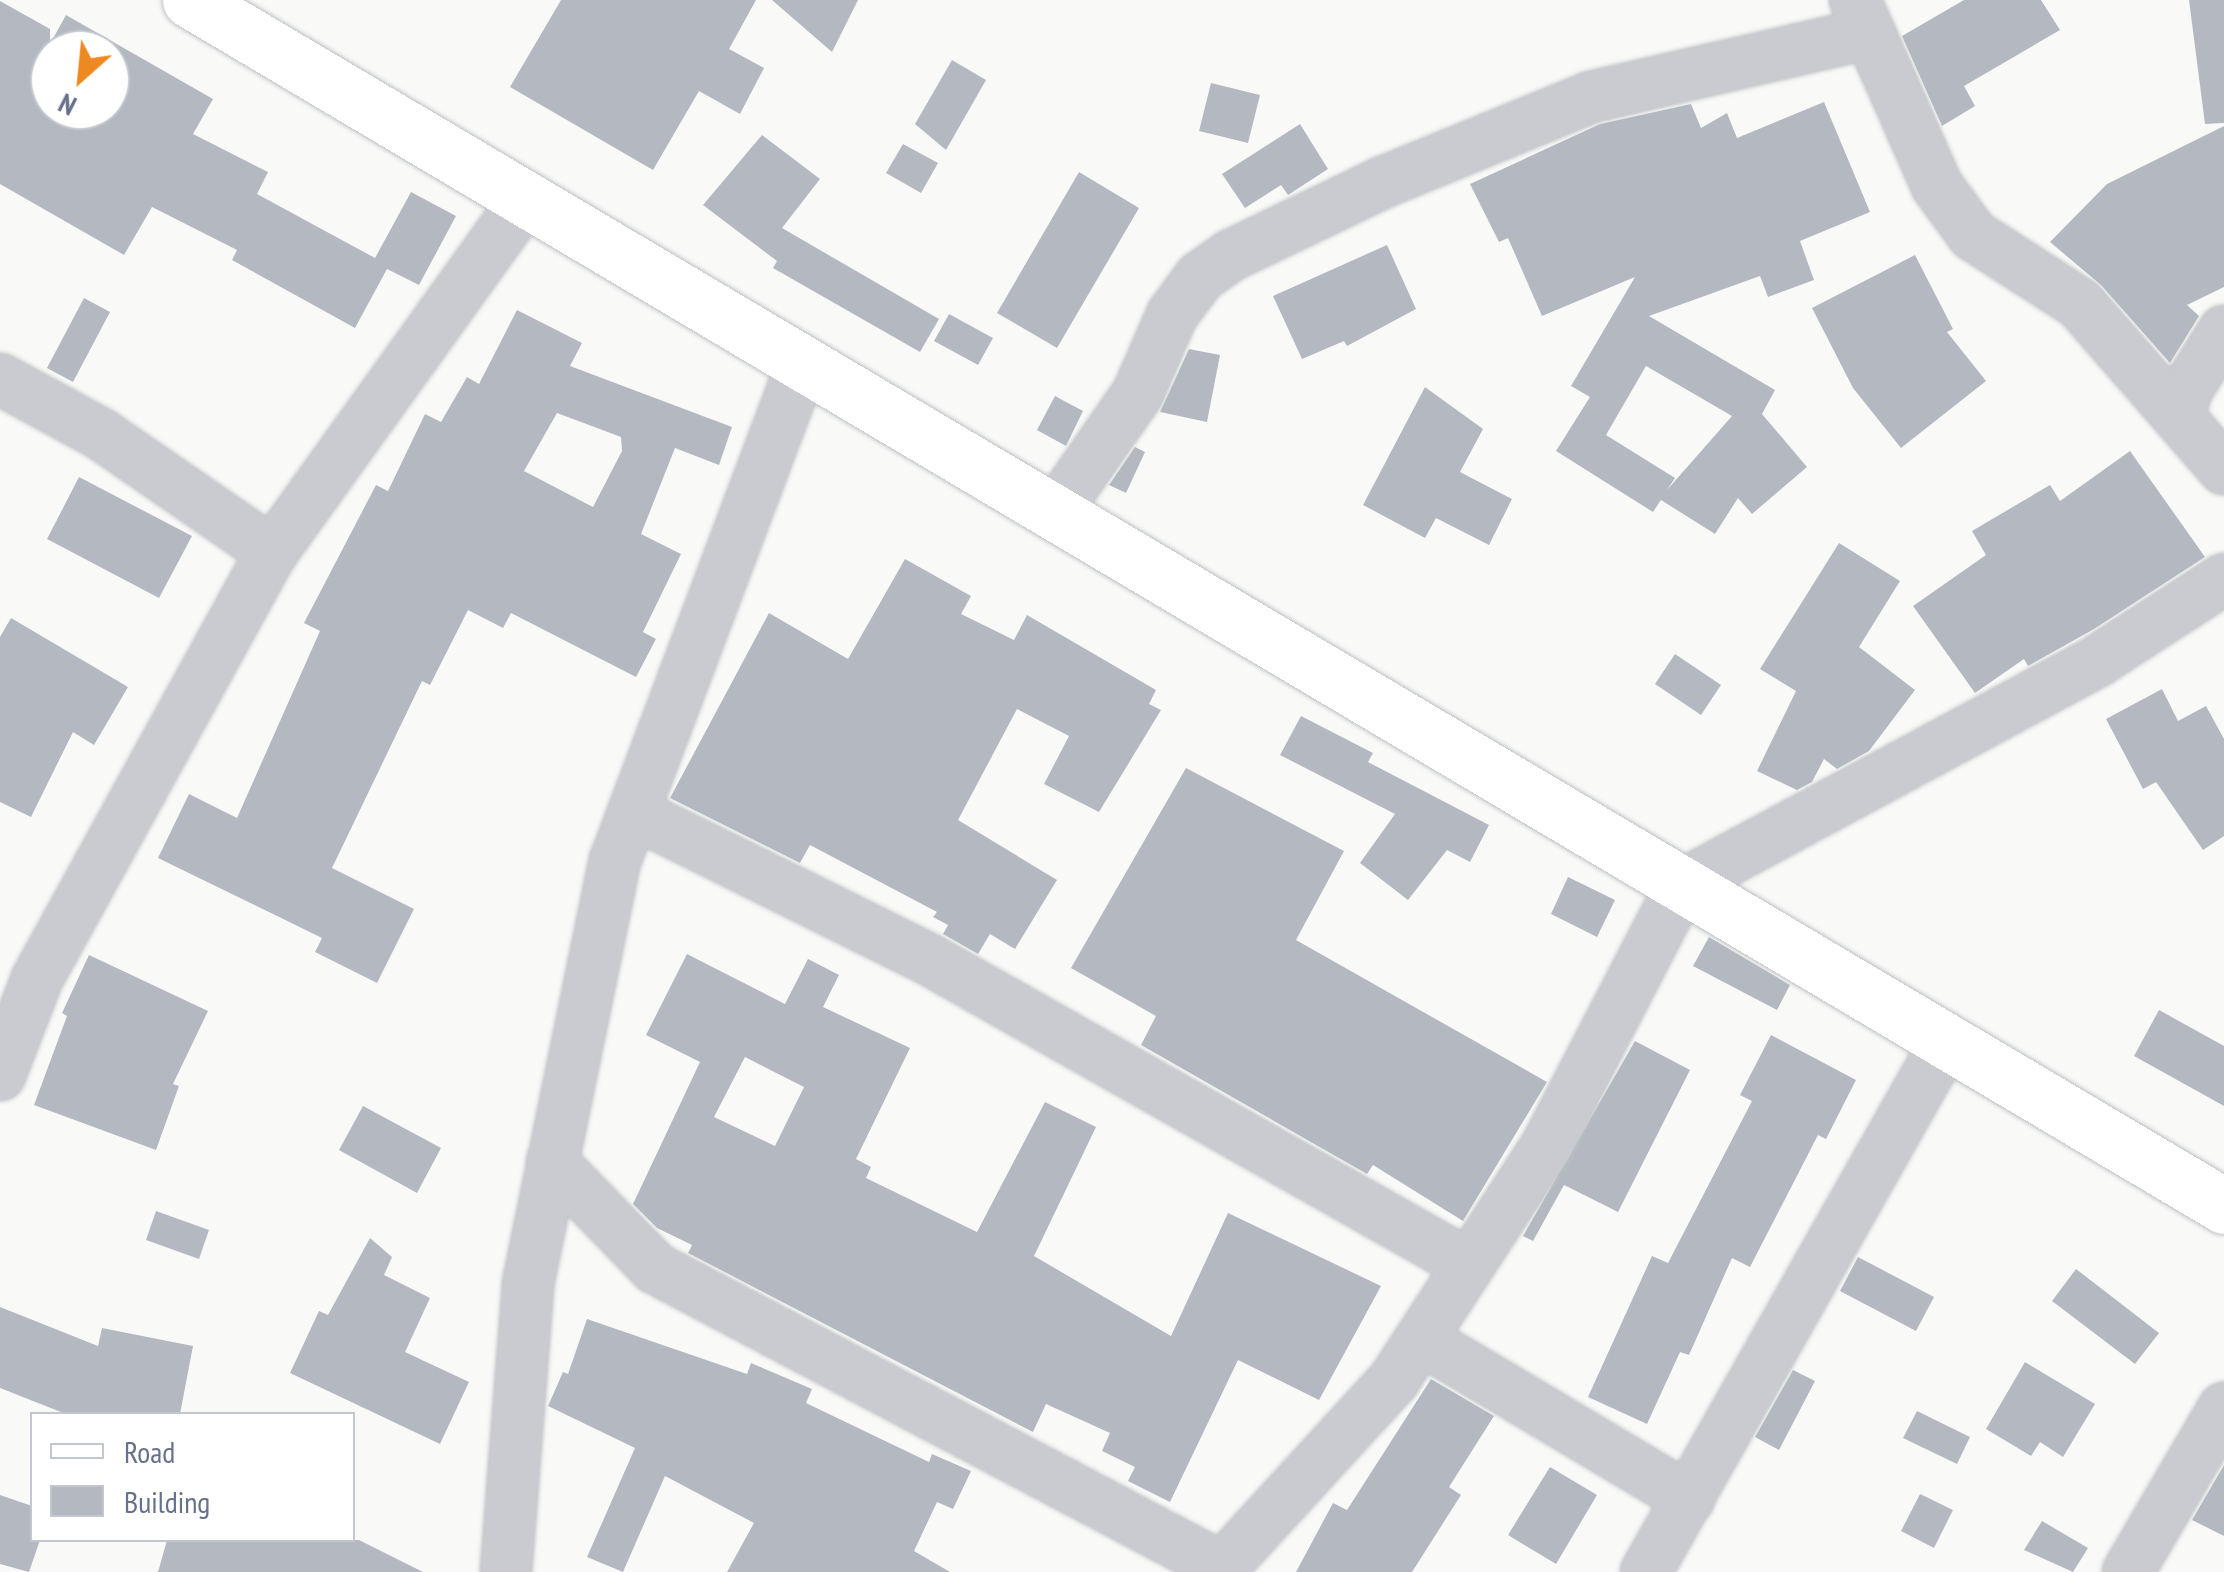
<!DOCTYPE html>
<style>
body{margin:0}
#map{position:relative;width:2224px;height:1572px;overflow:hidden;background:#f9faf7;font-family:"PT Sans Narrow",sans-serif}
div>[style]{position:absolute}
.building>*{inset:0;background:#b4b9c1}
.roads{filter:drop-shadow(0 0 2px #bec0c5) drop-shadow(0 0 2px #bec0c5)}
.minor>*{height:50px;margin:-25px;padding:0 25px;transform-origin:25px;border-radius:25px;background:#c9cbd0}
.major>*{height:55px;margin:-27.5px;padding:0 27.5px;transform-origin:27.5px;border-radius:27.5px;background:#fff}
span{translate:-50% -50%;white-space:nowrap;text-align:center;line-height:1.15;-webkit-text-stroke:10px #fff;paint-order:stroke}
.legend{position:absolute;left:30px;top:1412px;width:325px;height:130px;box-sizing:border-box;background:#fff;border:2px solid #c2c6d0;margin:0;padding:12px 18px;list-style:none;font-size:30px;color:#67718a}
.legend li{display:flex;align-items:center;gap:20px;height:50px}
.legend b{width:50px;border:2px solid #c2c6d0}
.north{position:absolute;left:30px;top:30px;width:100px;height:100px;box-sizing:border-box;background:#fff;border:2px solid #c2c6d0;border-radius:50%;rotate:207deg;font-size:28px;font-weight:700;line-height:40px;text-align:center;color:#67718a}
.north::after{content:'';display:block;margin:auto;width:35px;height:45px;background:#ee8922;clip-path:polygon(50% 0,100% 100%,50% 72%,0 100%)}
</style>
<div id="map">
<div class="building">
<i style="clip-path:polygon(561px 0,756px 0,729px 49px,764px 68px,740px 114px,699px 91px,653px 170px,510px 87px)"></i>
<i style="clip-path:polygon(772px 0,858px 0,832px 52px)"></i>
<i style="clip-path:polygon(1964px 0,2041px 0,2060px 30px,1964px 86px,1975px 106px,1942px 126px,1902px 36px)"></i>
<i style="clip-path:polygon(2189px 0,2224px 0,2224px 123px,2205px 124px)"></i>
<i style="clip-path:polygon(evenodd,0 1px,50px 29px,50px 44px,66px 15px,213px 99px,193px 134px,268px 172px,257px 194px,375px 258px,411px 192px,456px 216px,419px 285px,387px 269px,355px 328px,232px 260px,237px 250px,152px 207px,124px 255px,0 184px,0 1px,50px 50px,110px 50px,110px 110px,50px 110px,50px 50px)"></i>
<i style="clip-path:polygon(952px 60px,986px 80px,946px 150px,915px 124px)"></i>
<i style="clip-path:polygon(1211px 83px,1260px 95px,1248px 143px,1199px 131px)"></i>
<i style="clip-path:polygon(evenodd,1824px 102px,1870px 212px,1800px 241px,1814px 280px,1768px 297px,1760px 276px,1649px 316px,1775px 390px,1762px 414px,1807px 467px,1752px 514px,1738px 498px,1715px 534px,1661px 500px,1653px 512px,1556px 451px,1590px 397px,1571px 386px,1635px 277px,1542px 316px,1508px 238px,1499px 242px,1470px 184px,1600px 124px,1691px 104px,1701px 128px,1727px 113px,1737px 138px,1824px 102px,1646px 366px,1732px 416px,1667px 490px,1675px 478px,1606px 435px,1646px 366px)"></i>
<i style="clip-path:polygon(1300px 124px,1328px 169px,1288px 195px,1281px 185px,1245px 208px,1222px 174px)"></i>
<i style="clip-path:polygon(2224px 126px,2224px 287px,2187px 305px,2199px 316px,2170px 363px,2101px 285px,2050px 242px,2107px 184px)"></i>
<i style="clip-path:polygon(762px 135px,820px 179px,782px 228px,939px 319px,920px 352px,773px 268px,777px 261px,703px 205px)"></i>
<i style="clip-path:polygon(903px 144px,938px 163px,921px 193px,886px 173px)"></i>
<i style="clip-path:polygon(1079px 172px,1139px 208px,1057px 348px,997px 313px)"></i>
<i style="clip-path:polygon(1387px 245px,1416px 309px,1347px 346px,1344px 341px,1302px 359px,1273px 296px)"></i>
<i style="clip-path:polygon(1915px 255px,1953px 329px,1947px 332px,1986px 381px,1901px 448px,1853px 388px,1812px 308px)"></i>
<i style="clip-path:polygon(84px 298px,110px 312px,73px 382px,47px 368px)"></i>
<i style="clip-path:polygon(evenodd,517px 310px,582px 343px,570px 366px,732px 427px,719px 465px,675px 448px,641px 534px,681px 554px,643px 632px,656px 639px,636px 677px,511px 613px,503px 628px,468px 610px,430px 685px,422px 681px,332px 868px,414px 909px,377px 983px,315px 952px,322px 938px,158px 858px,189px 794px,237px 818px,320px 631px,304px 623px,376px 485px,388px 491px,425px 414px,441px 422px,467px 377px,479px 384px,517px 310px,557px 413px,621px 437px,622px 451px,593px 507px,524px 471px,557px 413px)"></i>
<i style="clip-path:polygon(949px 314px,993px 338px,978px 365px,934px 341px)"></i>
<i style="clip-path:polygon(1189px 349px,1220px 355px,1207px 422px,1160px 412px)"></i>
<i style="clip-path:polygon(1425px 387px,1483px 429px,1460px 472px,1512px 499px,1489px 545px,1436px 518px,1425px 538px,1363px 505px)"></i>
<i style="clip-path:polygon(1055px 396px,1083px 411px,1066px 446px,1037px 430px)"></i>
<i style="clip-path:polygon(1135px 447px,1145px 452px,1126px 493px,1109px 485px)"></i>
<i style="clip-path:polygon(2130px 451px,2205px 557px,2094px 629px,2028px 666px,2024px 659px,1975px 693px,1913px 606px,1986px 555px,1972px 531px,2050px 485px,2060px 501px)"></i>
<i style="clip-path:polygon(79px 477px,192px 536px,159px 598px,47px 539px)"></i>
<i style="clip-path:polygon(1839px 543px,1900px 581px,1859px 647px,1915px 690px,1869px 751px,1837px 769px,1824px 759px,1812px 782px,1797px 790px,1757px 771px,1796px 691px,1760px 669px)"></i>
<i style="clip-path:polygon(905px 559px,971px 596px,961px 614px,1014px 640px,1027px 615px,1156px 690px,1149px 704px,1161px 710px,1099px 812px,1044px 784px,1069px 736px,1017px 709px,958px 820px,1057px 880px,1015px 949px,990px 934px,978px 954px,943px 934px,948px 925px,933px 917px,937px 912px,810px 845px,800px 863px,670px 798px,769px 613px,848px 659px)"></i>
<i style="clip-path:polygon(11px 618px,128px 687px,94px 745px,73px 732px,31px 817px,0 802px,0 637px)"></i>
<i style="clip-path:polygon(1675px 654px,1721px 685px,1701px 715px,1655px 684px)"></i>
<i style="clip-path:polygon(2162px 689px,2178px 721px,2206px 706px,2224px 739px,2224px 836px,2203px 850px,2156px 782px,2143px 789px,2106px 719px)"></i>
<i style="clip-path:polygon(1301px 716px,1373px 753px,1368px 762px,1489px 825px,1470px 862px,1447px 850px,1408px 900px,1360px 863px,1395px 814px,1280px 755px)"></i>
<i style="clip-path:polygon(1186px 768px,1344px 851px,1296px 940px,1547px 1082px,1463px 1221px,1373px 1165px,1367px 1174px,1141px 1045px,1156px 1016px,1071px 968px)"></i>
<i style="clip-path:polygon(1568px 877px,1615px 900px,1597px 937px,1551px 914px)"></i>
<i style="clip-path:polygon(1709px 937px,1790px 985px,1777px 1010px,1693px 966px)"></i>
<i style="clip-path:polygon(evenodd,687px 954px,785px 1004px,808px 959px,839px 975px,823px 1007px,910px 1048px,856px 1159px,871px 1167px,866px 1178px,977px 1232px,1045px 1102px,1096px 1127px,1034px 1256px,1171px 1336px,1228px 1213px,1381px 1286px,1319px 1400px,1238px 1360px,1170px 1502px,1128px 1481px,1135px 1467px,1102px 1451px,1110px 1433px,1046px 1404px,1033px 1432px,688px 1253px,692px 1245px,657px 1228px,633px 1204px,700px 1062px,646px 1035px,687px 954px,745px 1057px,804px 1087px,775px 1146px,714px 1117px,745px 1057px)"></i>
<i style="clip-path:polygon(89px 955px,208px 1011px,173px 1084px,179px 1086px,156px 1150px,34px 1105px,67px 1016px,62px 1013px)"></i>
<i style="clip-path:polygon(2159px 1010px,2224px 1046px,2224px 1106px,2134px 1056px)"></i>
<i style="clip-path:polygon(1771px 1035px,1856px 1080px,1826px 1139px,1818px 1135px,1750px 1267px,1732px 1258px,1689px 1355px,1680px 1352px,1647px 1424px,1588px 1397px,1652px 1256px,1668px 1263px,1752px 1101px,1740px 1095px)"></i>
<i style="clip-path:polygon(1635px 1041px,1690px 1070px,1618px 1212px,1564px 1185px,1533px 1241px,1523px 1236px)"></i>
<i style="clip-path:polygon(363px 1106px,441px 1148px,417px 1193px,339px 1150px)"></i>
<i style="clip-path:polygon(156px 1211px,209px 1230px,199px 1259px,146px 1240px)"></i>
<i style="clip-path:polygon(370px 1238px,392px 1257px,384px 1275px,430px 1298px,405px 1352px,469px 1382px,440px 1444px,290px 1373px,319px 1311px,328px 1315px)"></i>
<i style="clip-path:polygon(1858px 1257px,1934px 1297px,1916px 1331px,1840px 1291px)"></i>
<i style="clip-path:polygon(2076px 1269px,2159px 1333px,2135px 1364px,2052px 1301px)"></i>
<i style="clip-path:polygon(0 1307px,98px 1346px,102px 1328px,193px 1346px,180px 1414px,66px 1414px,0 1388px)"></i>
<i style="clip-path:polygon(587px 1319px,747px 1374px,751px 1363px,812px 1389px,806px 1403px,929px 1462px,932px 1454px,971px 1471px,953px 1509px,937px 1502px,914px 1551px,950px 1572px,727px 1572px,754px 1523px,665px 1476px,623px 1572px,587px 1557px,635px 1448px,548px 1406px,563px 1372px,568px 1374px)"></i>
<i style="clip-path:polygon(2025px 1362px,2095px 1404px,2063px 1457px,2040px 1442px,2031px 1456px,1986px 1429px)"></i>
<i style="clip-path:polygon(1793px 1370px,1815px 1381px,1779px 1450px,1755px 1437px)"></i>
<i style="clip-path:polygon(1431px 1379px,1494px 1416px,1449px 1487px,1461px 1495px,1412px 1572px,1296px 1572px,1333px 1503px,1347px 1510px)"></i>
<i style="clip-path:polygon(1917px 1411px,1970px 1437px,1957px 1464px,1903px 1438px)"></i>
<i style="clip-path:polygon(2224px 1465px,2224px 1536px,2192px 1520px)"></i>
<i style="clip-path:polygon(1550px 1467px,1597px 1495px,1556px 1564px,1508px 1535px)"></i>
<i style="clip-path:polygon(1920px 1494px,1953px 1510px,1934px 1548px,1901px 1531px)"></i>
<i style="clip-path:polygon(0 1495px,32px 1506px,32px 1540px,40px 1540px,29px 1572px,0 1564px)"></i>
<i style="clip-path:polygon(2042px 1521px,2088px 1548px,2073px 1572px,2024px 1550px)"></i>
<i style="clip-path:polygon(167px 1540px,359px 1540px,423px 1572px,158px 1572px)"></i>
</div>
<div class="roads">
<div class="minor">
<i style="left:1855px;top:0;width:203px;rotate:66.2deg"></i>
<i style="left:1937px;top:186px;width:61px;rotate:53.7deg"></i>
<i style="left:1973px;top:235px;width:127px;rotate:32.8deg"></i>
<i style="left:2080px;top:304px;width:219px;rotate:48.9deg"></i>
<i style="left:0;top:379px;width:115px;rotate:28.6deg"></i>
<i style="left:101px;top:434px;width:208px;rotate:34.6deg"></i>
<i style="left:2179px;top:416px;width:26px;rotate:-74deg"></i>
<i style="left:2186px;top:391px;width:71px;rotate:-57.7deg"></i>
<i style="left:1053px;top:515px;width:149px;rotate:-55.1deg"></i>
<i style="left:1138px;top:393px;width:85px;rotate:-66.4deg"></i>
<i style="left:1172px;top:315px;width:47px;rotate:-53.6deg"></i>
<i style="left:1200px;top:277px;width:39px;rotate:-35deg"></i>
<i style="left:1232px;top:255px;width:169px;rotate:-25.7deg"></i>
<i style="left:1384px;top:182px;width:224px;rotate:-22.3deg"></i>
<i style="left:1591px;top:97px;width:283px;rotate:-12.9deg"></i>
<i style="left:634px;top:813px;width:330px;rotate:26.4deg"></i>
<i style="left:930px;top:960px;width:619px;rotate:29.5deg"></i>
<i style="left:0;top:1075px;width:103px;rotate:-68.9deg"></i>
<i style="left:37px;top:979px;width:487px;rotate:-61.2deg"></i>
<i style="left:272px;top:552px;width:433px;rotate:-54.3deg"></i>
<i style="left:552px;top:1162px;width:148px;rotate:45.8deg"></i>
<i style="left:655px;top:1268px;width:638px;rotate:27.85deg"></i>
<i style="left:1421px;top:1339px;width:312px;rotate:30.8deg"></i>
<i style="left:506px;top:1572px;width:289px;rotate:-85.6deg"></i>
<i style="left:528px;top:1284px;width:432px;rotate:-78.4deg"></i>
<i style="left:615px;top:861px;width:530px;rotate:-69.34deg"></i>
<i style="left:1218px;top:1572px;width:260px;rotate:-47.5deg"></i>
<i style="left:1394px;top:1380px;width:278px;rotate:-56.9deg"></i>
<i style="left:1546px;top:1147px;width:295px;rotate:-62.6deg"></i>
<i style="left:1682px;top:885px;width:474px;rotate:-28.3deg"></i>
<i style="left:2099px;top:660px;width:149px;rotate:-32.9deg"></i>
<i style="left:1646px;top:1572px;width:611px;rotate:-60.5deg"></i>
<i style="left:2128px;top:1572px;width:190px;rotate:-59.7deg"></i>
</div>
<div class="major">
<i style="left:190px;top:0;width:2365px;rotate:30.66deg"></i>
</div>
</div>
<ul class="legend">
<li><b style="height:12px;background:#fff"></b>Road</li>
<li><b style="height:28px;background:#b4b9c1"></b>Building</li>
</ul>
<div class="north">N</div>
</div>
